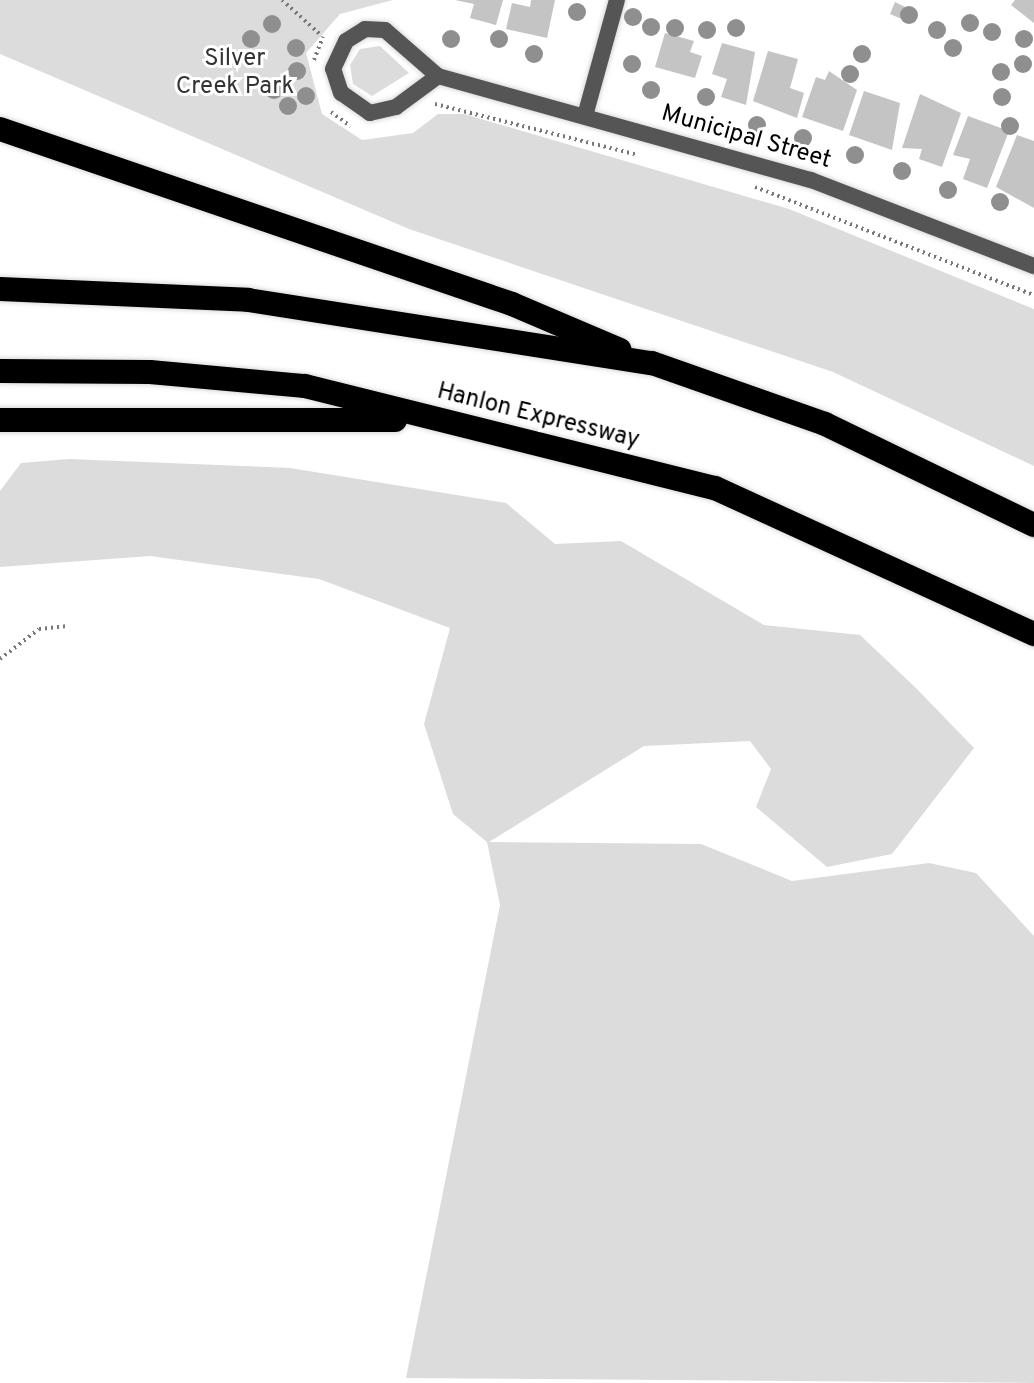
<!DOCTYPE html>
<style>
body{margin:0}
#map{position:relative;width:1034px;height:1383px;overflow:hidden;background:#fff;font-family:Overpass,sans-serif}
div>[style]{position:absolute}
.green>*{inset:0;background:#dcdcdc}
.building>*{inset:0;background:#c4c4c4}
.path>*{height:4px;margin-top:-2px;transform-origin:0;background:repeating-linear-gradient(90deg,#777 0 2px,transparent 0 6px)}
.roads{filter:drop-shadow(0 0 2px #dbdbdb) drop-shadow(0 0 2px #dbdbdb)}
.street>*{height:16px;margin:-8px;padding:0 8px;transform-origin:8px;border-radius:8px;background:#555}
.highway>*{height:24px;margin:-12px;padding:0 12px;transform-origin:12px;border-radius:12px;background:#000}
.trees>*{width:18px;height:18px;margin:-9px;border-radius:50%;background:#8f8f8f}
span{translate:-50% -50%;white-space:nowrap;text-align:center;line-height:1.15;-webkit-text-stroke:6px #fff;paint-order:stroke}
.park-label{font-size:24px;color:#333}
.street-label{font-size:24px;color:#000}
</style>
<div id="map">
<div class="green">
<i style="clip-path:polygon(0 0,393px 0,340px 14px,306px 53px,322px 114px,362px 140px,413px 133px,438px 114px,464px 114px,789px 209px,1034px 309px,1034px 466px,833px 372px,409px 229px,0 54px)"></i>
<i style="clip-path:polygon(380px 46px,409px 73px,372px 96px,353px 84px,350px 65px,360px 49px)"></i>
<i style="clip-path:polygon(69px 459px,290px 468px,506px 503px,555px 544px,621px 541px,764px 625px,860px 635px,916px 688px,974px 748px,892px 854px,827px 867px,756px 807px,771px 769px,750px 741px,644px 746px,489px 842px,701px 844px,792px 881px,929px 863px,976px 873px,1034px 936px,1034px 1383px,406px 1378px,500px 905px,487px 842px,453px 814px,424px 724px,450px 628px,319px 579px,150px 556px,0 567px,0 491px,21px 463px)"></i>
</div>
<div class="building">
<i style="clip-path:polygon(455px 0,503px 0,496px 25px,470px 18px,474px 4px)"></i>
<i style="clip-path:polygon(531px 0,555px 0,547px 38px,506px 29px,512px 3px,530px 7px)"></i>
<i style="clip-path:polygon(1015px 0,1034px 0,1034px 23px,1011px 5px)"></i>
<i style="clip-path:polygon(895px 2px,909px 9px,904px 20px,890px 14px)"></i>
<i style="clip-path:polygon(665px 33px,694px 41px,690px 52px,702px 56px,695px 78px,655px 67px)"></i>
<i style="clip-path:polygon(722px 43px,755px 52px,746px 105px,721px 97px,727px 79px,712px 74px)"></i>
<i style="clip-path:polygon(768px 51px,798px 59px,790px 88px,804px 93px,797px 118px,753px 101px)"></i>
<i style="clip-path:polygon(829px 71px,857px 90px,843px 131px,802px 117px,816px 77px,825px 80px)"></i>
<i style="clip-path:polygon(864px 91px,900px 103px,892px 150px,849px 135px)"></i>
<i style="clip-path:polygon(920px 94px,961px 113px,942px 167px,919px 159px,922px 149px,902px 148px)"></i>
<i style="clip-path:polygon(968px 116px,1009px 131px,987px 188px,963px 179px,970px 159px,953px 155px)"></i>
<i style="clip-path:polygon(1017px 135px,1034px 141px,1034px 208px,996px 187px)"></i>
</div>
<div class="path">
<i style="left:282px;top:0;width:54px;rotate:42deg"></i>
<i style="left:314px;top:60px;width:25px;rotate:-69deg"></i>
<i style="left:435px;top:104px;width:209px;rotate:14.1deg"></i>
<i style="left:331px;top:112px;width:24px;rotate:36deg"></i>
<i style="left:755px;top:187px;width:299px;rotate:21.2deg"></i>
<i style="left:0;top:659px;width:49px;rotate:-37.6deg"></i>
<i style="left:39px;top:629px;width:30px;rotate:-6deg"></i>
</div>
<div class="roads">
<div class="street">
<i style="left:438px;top:76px;width:52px;rotate:143.6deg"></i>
<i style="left:396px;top:107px;width:27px;rotate:167deg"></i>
<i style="left:370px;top:113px;width:35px;rotate:-145deg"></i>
<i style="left:341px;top:93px;width:25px;rotate:-108deg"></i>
<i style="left:333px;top:69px;width:31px;rotate:-65deg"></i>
<i style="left:346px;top:41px;width:22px;rotate:-32deg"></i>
<i style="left:365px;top:29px;width:20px;rotate:3deg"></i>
<i style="left:385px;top:30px;width:70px;rotate:41deg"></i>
<i style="left:438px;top:76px;width:387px;rotate:15.6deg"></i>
<i style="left:811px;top:180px;width:239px;rotate:21.1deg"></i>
<i style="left:585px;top:116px;width:120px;rotate:-74.6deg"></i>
</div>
<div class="highway">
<i style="left:0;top:129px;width:541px;rotate:18.87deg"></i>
<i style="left:512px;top:304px;width:117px;rotate:23.1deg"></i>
<i style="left:0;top:289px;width:248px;rotate:2.5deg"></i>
<i style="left:248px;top:300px;width:409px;rotate:8.9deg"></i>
<i style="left:652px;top:363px;width:183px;rotate:19.4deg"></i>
<i style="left:825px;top:424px;width:232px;rotate:25.8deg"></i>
<i style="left:0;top:371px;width:150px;rotate:0.4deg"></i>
<i style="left:150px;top:372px;width:156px;rotate:5.2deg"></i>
<i style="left:305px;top:386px;width:422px;rotate:14deg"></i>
<i style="left:715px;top:488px;width:351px;rotate:24.6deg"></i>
<i style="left:0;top:420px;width:395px"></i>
</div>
</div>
<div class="trees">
<i style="left:577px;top:12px"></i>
<i style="left:909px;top:15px"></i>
<i style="left:633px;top:17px"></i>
<i style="left:970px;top:23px"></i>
<i style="left:272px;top:24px"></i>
<i style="left:651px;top:27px"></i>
<i style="left:675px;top:28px"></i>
<i style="left:736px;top:28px"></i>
<i style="left:707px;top:30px"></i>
<i style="left:937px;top:30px"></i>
<i style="left:992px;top:32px"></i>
<i style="left:251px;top:39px"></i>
<i style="left:451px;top:39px"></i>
<i style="left:499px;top:39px"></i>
<i style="left:1024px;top:39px"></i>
<i style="left:296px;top:48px"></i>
<i style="left:953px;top:48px"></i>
<i style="left:534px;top:54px"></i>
<i style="left:862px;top:54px"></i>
<i style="left:632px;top:64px"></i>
<i style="left:1023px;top:64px"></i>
<i style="left:297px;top:71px"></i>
<i style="left:1001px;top:72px"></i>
<i style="left:850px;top:74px"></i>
<i style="left:274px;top:90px"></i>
<i style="left:651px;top:90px"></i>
<i style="left:306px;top:96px"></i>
<i style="left:706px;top:97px"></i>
<i style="left:1002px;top:97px"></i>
<i style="left:288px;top:106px"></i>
<i style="left:757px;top:125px"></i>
<i style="left:1010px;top:126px"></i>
<i style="left:803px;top:138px"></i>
<i style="left:855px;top:155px"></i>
<i style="left:902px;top:171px"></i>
<i style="left:948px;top:190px"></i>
<i style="left:1000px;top:202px"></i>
</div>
<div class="park-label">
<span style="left:235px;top:74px">Silver<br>Creek Park</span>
</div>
<div class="street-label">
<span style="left:746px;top:138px;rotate:16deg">Municipal Street</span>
<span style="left:538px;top:417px;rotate:14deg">Hanlon Expressway</span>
</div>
</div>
